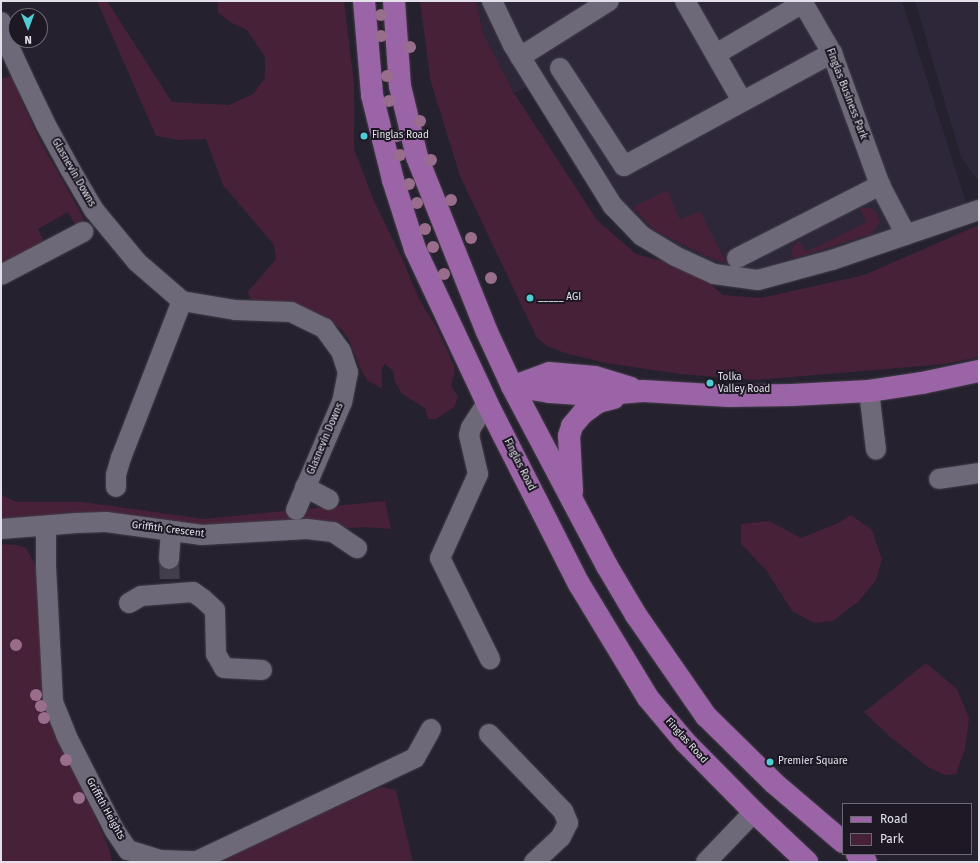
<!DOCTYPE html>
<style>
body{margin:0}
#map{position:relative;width:980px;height:863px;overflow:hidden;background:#26212e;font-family:"Fira Sans",sans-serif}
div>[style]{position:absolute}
.built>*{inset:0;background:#2e273a}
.green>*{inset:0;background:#462138}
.minor-tunnel>*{height:20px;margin-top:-10px;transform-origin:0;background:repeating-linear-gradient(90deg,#423e4a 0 20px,transparent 0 30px)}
.roads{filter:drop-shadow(0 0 1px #423e49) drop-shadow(0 0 1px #423e49)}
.minor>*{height:20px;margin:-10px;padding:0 10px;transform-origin:10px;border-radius:10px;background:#6e6978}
.major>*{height:22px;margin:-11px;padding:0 11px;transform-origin:11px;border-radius:11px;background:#9a64a6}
.trees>*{width:12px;height:12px;margin:-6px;border-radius:50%;background:#986e8c}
.dots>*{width:11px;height:11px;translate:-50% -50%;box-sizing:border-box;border:2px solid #1d1824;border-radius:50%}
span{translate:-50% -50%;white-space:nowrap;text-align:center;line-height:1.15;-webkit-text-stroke:4px #1d1824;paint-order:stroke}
.street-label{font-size:10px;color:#e3e0e9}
.poi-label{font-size:10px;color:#e3e0e9}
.left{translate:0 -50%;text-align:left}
.frame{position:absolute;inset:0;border:2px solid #e3e0e9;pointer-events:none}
.legend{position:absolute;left:842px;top:803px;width:130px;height:52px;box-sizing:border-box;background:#1d1824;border:1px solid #6c6873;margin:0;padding:5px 7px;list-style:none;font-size:12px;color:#e3e0e9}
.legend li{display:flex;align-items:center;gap:8px;height:20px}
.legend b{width:20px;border:1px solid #6c6873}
.north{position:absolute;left:8px;top:8px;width:40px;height:40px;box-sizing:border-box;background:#1d1824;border:1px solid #6c6873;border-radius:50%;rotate:179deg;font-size:11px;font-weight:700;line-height:16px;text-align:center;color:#e3e0e9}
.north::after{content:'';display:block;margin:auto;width:14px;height:18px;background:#51ccd2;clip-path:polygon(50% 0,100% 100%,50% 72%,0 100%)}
</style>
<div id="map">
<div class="built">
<i style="clip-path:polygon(476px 1px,902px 1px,968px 209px,767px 270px,732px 268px,696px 256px,650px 230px,618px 196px,537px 82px,514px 93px,483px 33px)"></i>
<i style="clip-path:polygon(915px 1px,979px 1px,979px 179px,976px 178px,961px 157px)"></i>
</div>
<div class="green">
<i style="clip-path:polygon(97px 1px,107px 1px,172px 102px,229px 105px,253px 94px,265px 78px,265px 57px,247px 30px,230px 22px,218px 12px,217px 1px,344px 1px,354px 84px,354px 149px,374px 201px,402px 258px,419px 299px,437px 328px,454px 366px,455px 373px,451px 385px,458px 397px,454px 407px,436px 419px,428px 419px,425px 408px,402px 394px,395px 382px,393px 371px,385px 364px,382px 367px,382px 387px,381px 388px,368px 381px,361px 370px,350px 342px,343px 331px,333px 323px,313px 312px,260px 305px,251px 298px,247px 293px,276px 259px,274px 245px,223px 185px,206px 139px,179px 140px,156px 136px)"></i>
<i style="clip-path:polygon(420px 1px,476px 1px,483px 33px,514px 93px,597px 220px,636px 254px,694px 270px,723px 295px,761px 298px,864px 275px,979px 225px,979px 357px,945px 364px,755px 380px,680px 374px,606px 363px,565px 353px,547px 346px,537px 338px,460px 176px,430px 79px)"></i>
<i style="clip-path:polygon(11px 76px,37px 135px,84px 219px,76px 226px,68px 212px,38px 229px,46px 245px,1px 264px,1px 79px)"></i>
<i style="clip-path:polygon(667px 190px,680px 220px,700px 211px,727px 264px,702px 254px,653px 229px,633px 207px)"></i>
<i style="clip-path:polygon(859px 208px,871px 208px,876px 212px,880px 223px,871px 234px,793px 259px,791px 248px,799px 241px,806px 252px,867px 222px)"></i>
<i style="clip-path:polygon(1px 495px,17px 502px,83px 502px,204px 519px,385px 501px,391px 529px,365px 527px,336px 529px,205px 530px,45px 518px,1px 519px)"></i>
<i style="clip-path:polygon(851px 515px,872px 530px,882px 559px,876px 580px,859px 601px,833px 621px,814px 623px,792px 611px,766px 570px,741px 544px,741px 524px,769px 521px,801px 538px,838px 523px)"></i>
<i style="clip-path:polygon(1px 544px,17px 545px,26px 548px,38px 570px,59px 732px,110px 851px,112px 862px,1px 862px)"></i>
<i style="clip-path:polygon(926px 663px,957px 689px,969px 718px,965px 749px,956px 774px,945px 775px,928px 767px,889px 736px,864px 712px)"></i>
<i style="clip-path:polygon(381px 787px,396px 790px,413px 862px,212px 862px)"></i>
</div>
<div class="minor-tunnel">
<i style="left:169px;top:559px;width:24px;rotate:88deg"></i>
</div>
<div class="roads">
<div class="minor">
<i style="left:492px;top:1px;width:49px;rotate:64.5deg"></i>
<i style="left:513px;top:45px;width:190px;rotate:58.2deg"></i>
<i style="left:613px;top:206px;width:42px;rotate:46deg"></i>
<i style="left:642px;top:236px;width:39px;rotate:31deg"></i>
<i style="left:675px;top:256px;width:43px;rotate:24.8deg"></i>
<i style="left:714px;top:274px;width:44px;rotate:7.8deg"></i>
<i style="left:758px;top:280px;width:77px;rotate:-15.1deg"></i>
<i style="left:832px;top:260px;width:155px;rotate:-18.8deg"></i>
<i style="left:685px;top:1px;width:115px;rotate:60.3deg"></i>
<i style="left:1px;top:22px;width:14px;rotate:78deg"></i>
<i style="left:4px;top:36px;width:45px;rotate:65.1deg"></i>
<i style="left:23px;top:77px;width:53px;rotate:64.4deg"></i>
<i style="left:46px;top:125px;width:50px;rotate:61.4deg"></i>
<i style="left:70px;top:169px;width:48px;rotate:59.7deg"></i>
<i style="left:94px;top:210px;width:67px;rotate:50.4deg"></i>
<i style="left:137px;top:262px;width:60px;rotate:40.9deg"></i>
<i style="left:182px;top:301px;width:54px;rotate:9.6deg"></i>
<i style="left:235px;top:310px;width:56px;rotate:2deg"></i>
<i style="left:291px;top:312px;width:37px;rotate:26deg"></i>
<i style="left:324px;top:328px;width:29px;rotate:54deg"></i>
<i style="left:341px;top:351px;width:22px;rotate:72deg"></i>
<i style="left:348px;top:372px;width:31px;rotate:101deg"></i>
<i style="left:342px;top:402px;width:117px;rotate:113.1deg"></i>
<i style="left:716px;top:54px;width:101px;rotate:-30.4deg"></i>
<i style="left:803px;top:3px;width:58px;rotate:59.9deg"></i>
<i style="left:832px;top:53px;width:140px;rotate:70deg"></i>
<i style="left:880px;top:185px;width:56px;rotate:62.5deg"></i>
<i style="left:520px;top:57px;width:105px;rotate:-32.2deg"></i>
<i style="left:560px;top:68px;width:117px;rotate:56.9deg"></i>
<i style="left:624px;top:166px;width:237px;rotate:-28.5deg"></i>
<i style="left:737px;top:258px;width:161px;rotate:-27deg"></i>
<i style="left:1px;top:275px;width:93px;rotate:-27.7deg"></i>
<i style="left:869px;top:391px;width:59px;rotate:83.2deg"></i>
<i style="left:487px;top:403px;width:30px;rotate:123deg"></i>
<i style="left:471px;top:428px;width:7px;rotate:106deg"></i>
<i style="left:469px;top:435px;width:40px;rotate:77deg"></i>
<i style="left:478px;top:474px;width:92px;rotate:114.3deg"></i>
<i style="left:440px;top:558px;width:113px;rotate:63.7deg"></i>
<i style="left:939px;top:479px;width:40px;rotate:-8.5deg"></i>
<i style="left:116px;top:487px;width:12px;rotate:-90deg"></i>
<i style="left:116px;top:475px;width:18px;rotate:-74deg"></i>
<i style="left:121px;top:458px;width:168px;rotate:-68.8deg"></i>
<i style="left:305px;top:487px;width:27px;rotate:28deg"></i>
<i style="left:46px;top:526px;width:41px;rotate:90deg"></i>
<i style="left:46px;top:567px;width:135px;rotate:87deg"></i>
<i style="left:53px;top:702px;width:35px;rotate:68deg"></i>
<i style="left:66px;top:735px;width:108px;rotate:63deg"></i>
<i style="left:115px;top:831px;width:23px;rotate:56deg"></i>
<i style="left:128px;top:850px;width:34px;rotate:17deg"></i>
<i style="left:160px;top:860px;width:37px;rotate:2deg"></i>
<i style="left:197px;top:861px;width:241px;rotate:-25.3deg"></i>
<i style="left:415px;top:758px;width:33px;rotate:-61deg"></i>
<i style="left:1px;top:529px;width:76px;rotate:-4.5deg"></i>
<i style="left:77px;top:523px;width:29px;rotate:-2deg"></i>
<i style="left:106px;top:522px;width:97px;rotate:7.7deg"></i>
<i style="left:202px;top:535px;width:105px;rotate:-3.3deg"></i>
<i style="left:307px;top:529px;width:26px;rotate:7deg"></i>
<i style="left:333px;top:532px;width:29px;rotate:34deg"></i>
<i style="left:169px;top:559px;width:28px;rotate:-86deg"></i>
<i style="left:129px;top:603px;width:14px;rotate:-30deg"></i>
<i style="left:141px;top:596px;width:52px;rotate:-4.4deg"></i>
<i style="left:193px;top:592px;width:12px;rotate:35deg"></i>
<i style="left:203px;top:599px;width:16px;rotate:43deg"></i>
<i style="left:215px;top:610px;width:44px;rotate:88.7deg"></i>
<i style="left:216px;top:654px;width:16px;rotate:60deg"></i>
<i style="left:224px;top:668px;width:38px;rotate:3deg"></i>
<i style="left:489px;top:734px;width:107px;rotate:46.1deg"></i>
<i style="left:563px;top:811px;width:13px;rotate:67deg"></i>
<i style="left:568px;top:823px;width:16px;rotate:117deg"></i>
<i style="left:561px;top:837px;width:37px;rotate:137deg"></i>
<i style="left:706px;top:862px;width:69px;rotate:-46.2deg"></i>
</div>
<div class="major">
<i style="left:364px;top:1px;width:94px;rotate:85.1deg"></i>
<i style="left:372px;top:95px;width:88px;rotate:76.1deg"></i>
<i style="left:393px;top:180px;width:72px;rotate:72.3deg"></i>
<i style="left:415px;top:249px;width:170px;rotate:64.9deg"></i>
<i style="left:487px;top:403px;width:203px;rotate:63.1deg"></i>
<i style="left:579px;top:584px;width:133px;rotate:58.8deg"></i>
<i style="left:648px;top:698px;width:57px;rotate:49.9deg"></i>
<i style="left:685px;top:742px;width:98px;rotate:45.4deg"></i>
<i style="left:754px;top:812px;width:73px;rotate:43.3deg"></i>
<i style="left:394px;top:1px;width:85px;rotate:86deg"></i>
<i style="left:400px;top:86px;width:73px;rotate:76.5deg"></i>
<i style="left:417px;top:157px;width:188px;rotate:68.2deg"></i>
<i style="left:487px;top:332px;width:60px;rotate:65.2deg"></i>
<i style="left:512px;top:386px;width:204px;rotate:62.2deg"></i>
<i style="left:607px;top:566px;width:57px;rotate:59.4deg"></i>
<i style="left:636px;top:615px;width:123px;rotate:55.3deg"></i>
<i style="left:706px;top:716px;width:95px;rotate:44.6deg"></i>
<i style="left:774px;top:783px;width:91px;rotate:40.5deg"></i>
<i style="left:512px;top:386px;width:38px;rotate:9deg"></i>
<i style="left:550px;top:392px;width:44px;rotate:3.9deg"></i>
<i style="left:594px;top:395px;width:49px;rotate:-4.7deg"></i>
<i style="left:643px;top:391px;width:86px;rotate:3.3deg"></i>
<i style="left:729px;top:396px;width:63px;rotate:-0.9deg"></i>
<i style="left:792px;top:395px;width:77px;rotate:-3deg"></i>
<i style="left:869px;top:391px;width:54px;rotate:-8.6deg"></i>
<i style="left:922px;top:383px;width:58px;rotate:-11.9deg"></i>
<i style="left:514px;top:386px;width:37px;rotate:-20deg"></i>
<i style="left:549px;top:373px;width:46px;rotate:5deg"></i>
<i style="left:595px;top:377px;width:37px;rotate:17deg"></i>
<i style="left:572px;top:491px;width:55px;rotate:-93.1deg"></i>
<i style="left:569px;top:436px;width:10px;rotate:-73deg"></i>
<i style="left:572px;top:426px;width:17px;rotate:-50deg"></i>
<i style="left:583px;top:413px;width:19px;rotate:-36deg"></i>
<i style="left:598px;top:402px;width:16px;rotate:-14deg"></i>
<i style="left:857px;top:854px;width:12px;rotate:42deg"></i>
</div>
</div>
<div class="trees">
<i style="left:381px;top:15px"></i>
<i style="left:381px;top:36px"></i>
<i style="left:410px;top:47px"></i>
<i style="left:387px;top:76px"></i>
<i style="left:389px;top:101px"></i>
<i style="left:420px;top:121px"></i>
<i style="left:397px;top:136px"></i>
<i style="left:400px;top:155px"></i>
<i style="left:431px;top:160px"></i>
<i style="left:409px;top:184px"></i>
<i style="left:451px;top:200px"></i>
<i style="left:417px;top:203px"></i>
<i style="left:425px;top:229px"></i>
<i style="left:471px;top:238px"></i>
<i style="left:433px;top:247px"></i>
<i style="left:444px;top:274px"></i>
<i style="left:491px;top:278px"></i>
<i style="left:16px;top:645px"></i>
<i style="left:36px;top:695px"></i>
<i style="left:41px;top:706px"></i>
<i style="left:44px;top:718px"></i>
<i style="left:66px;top:760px"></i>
<i style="left:79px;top:798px"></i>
</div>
<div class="dots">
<i style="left:364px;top:136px;background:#51ccd2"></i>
<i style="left:530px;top:298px;background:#51ccd2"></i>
<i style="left:710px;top:383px;background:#51ccd2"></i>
<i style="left:770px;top:762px;background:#51ccd2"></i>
</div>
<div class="street-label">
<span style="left:846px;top:94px;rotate:69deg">Finglas Business Park</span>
<span style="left:73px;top:173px;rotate:60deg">Glasnevin Downs</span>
<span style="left:326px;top:439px;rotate:-67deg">Glasnevin Downs</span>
<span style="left:519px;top:465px;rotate:63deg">Finglas Road</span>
<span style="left:168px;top:530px;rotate:7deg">Griffith Crescent</span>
<span style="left:686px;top:741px;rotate:48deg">Finglas Road</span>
<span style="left:105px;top:809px;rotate:61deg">Griffith Heights</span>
</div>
<div class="poi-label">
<span class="left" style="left:372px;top:136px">Finglas Road</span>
<span class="left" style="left:538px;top:298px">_____ AGI</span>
<span class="left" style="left:718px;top:383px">Tolka<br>Valley Road</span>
<span class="left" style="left:778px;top:762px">Premier Square</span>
</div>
<div class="frame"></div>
<ul class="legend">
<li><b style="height:5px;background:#9a64a6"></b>Road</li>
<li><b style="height:11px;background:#462138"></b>Park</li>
</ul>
<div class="north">N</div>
</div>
